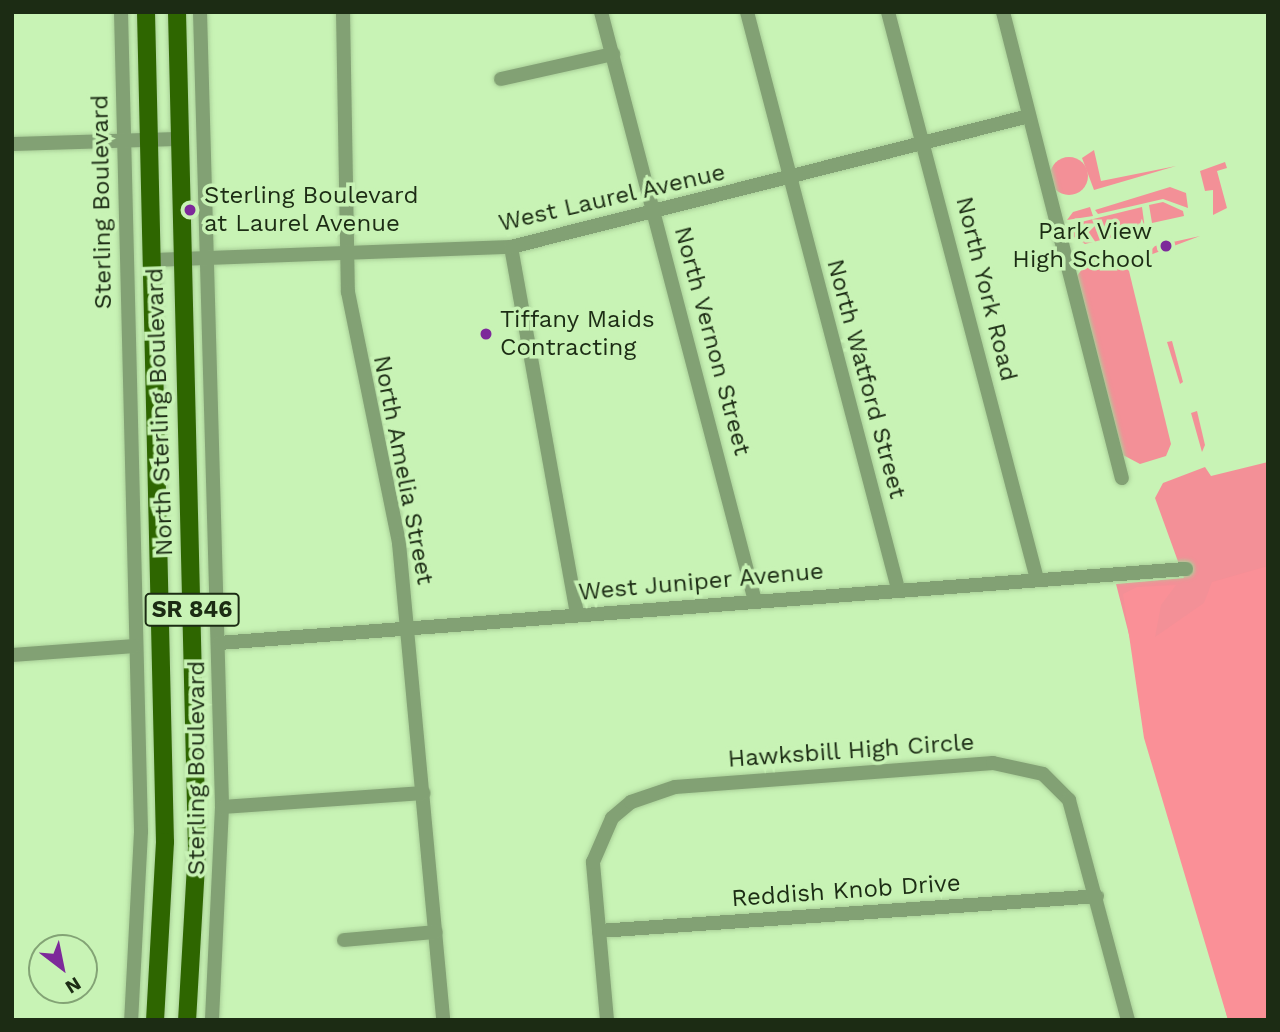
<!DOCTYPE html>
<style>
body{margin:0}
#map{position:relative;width:1280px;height:1032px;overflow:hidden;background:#c8f3b5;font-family:"Work Sans",sans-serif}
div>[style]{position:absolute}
.green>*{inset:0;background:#f39097}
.round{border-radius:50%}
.forest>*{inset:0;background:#fa9097}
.roads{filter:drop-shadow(0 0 2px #a9cf98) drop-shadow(0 0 2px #a9cf98)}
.minor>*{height:14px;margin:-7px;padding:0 7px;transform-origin:7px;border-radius:7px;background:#82a174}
.major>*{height:18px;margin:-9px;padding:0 9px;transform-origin:9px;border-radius:9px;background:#2e6600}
.dots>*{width:19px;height:19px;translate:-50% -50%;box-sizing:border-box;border:4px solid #c8f3b5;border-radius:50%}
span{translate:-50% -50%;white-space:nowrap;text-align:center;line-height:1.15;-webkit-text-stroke:7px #c8f3b5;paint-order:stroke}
.shield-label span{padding:2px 5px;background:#c8f3b5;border:2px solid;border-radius:5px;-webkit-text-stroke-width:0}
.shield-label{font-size:23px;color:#1c2c14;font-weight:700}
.poi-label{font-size:24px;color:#1c2c14}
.left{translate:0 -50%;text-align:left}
.right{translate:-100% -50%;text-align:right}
.street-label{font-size:24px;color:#1c2c14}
.frame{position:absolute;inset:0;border:14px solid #1c2c14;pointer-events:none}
.north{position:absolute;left:28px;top:934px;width:70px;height:70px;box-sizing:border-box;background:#c8f3b5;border:2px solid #83a375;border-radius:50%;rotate:148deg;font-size:19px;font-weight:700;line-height:28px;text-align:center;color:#1c2c14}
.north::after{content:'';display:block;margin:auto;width:24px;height:32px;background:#7d2a9a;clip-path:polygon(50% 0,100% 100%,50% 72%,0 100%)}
</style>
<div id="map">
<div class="green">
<i style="clip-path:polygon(1094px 150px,1101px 181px,1176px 166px,1094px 190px,1082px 158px)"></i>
<i class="round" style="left:1050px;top:157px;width:38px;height:38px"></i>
<i style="clip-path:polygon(1225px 162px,1227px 168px,1217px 171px,1227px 208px,1213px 215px,1213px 190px,1205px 191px,1200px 171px)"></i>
<i style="clip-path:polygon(1170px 187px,1186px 193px,1188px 208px,1163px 199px,1098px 214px,1095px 210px)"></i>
<i style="clip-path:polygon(1163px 202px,1183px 211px,1184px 216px,1152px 223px,1149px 205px)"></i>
<i style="clip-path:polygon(1090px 207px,1093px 216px,1067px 220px,1073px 212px)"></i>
<i style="clip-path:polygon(1142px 207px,1145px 229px,1085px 244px,1066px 232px,1069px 225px)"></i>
<i style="clip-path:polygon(1200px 236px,1150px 255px,1149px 268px,1147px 254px,1155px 246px)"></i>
<i style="clip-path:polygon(1114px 256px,1129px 271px,1171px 444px,1166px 456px,1140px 464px,1123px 455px,1077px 276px,1088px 261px)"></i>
<i style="clip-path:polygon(1172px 341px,1183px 382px,1180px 384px,1167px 342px)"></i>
<i style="clip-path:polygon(1197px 411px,1205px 445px,1202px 452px,1191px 413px)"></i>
<i style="clip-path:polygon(1268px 462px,1268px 1020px,1228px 1020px,1116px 584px,1184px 578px,1155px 498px,1163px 483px,1205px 467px,1211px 476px)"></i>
</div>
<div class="forest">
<i style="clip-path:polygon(1268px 566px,1268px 1020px,1228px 1020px,1144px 738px,1123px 594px,1137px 587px,1176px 585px,1161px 605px,1155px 637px,1204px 603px,1212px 582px)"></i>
</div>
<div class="roads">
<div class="minor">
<i style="left:121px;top:12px;width:820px;rotate:88.6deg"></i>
<i style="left:141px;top:832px;width:188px;rotate:93deg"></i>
<i style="left:200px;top:12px;width:795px;rotate:88.41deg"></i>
<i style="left:222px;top:807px;width:213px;rotate:92.7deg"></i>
<i style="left:343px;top:12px;width:280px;rotate:89deg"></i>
<i style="left:348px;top:292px;width:256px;rotate:78.5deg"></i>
<i style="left:399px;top:543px;width:479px;rotate:84.7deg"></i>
<i style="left:601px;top:12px;width:609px;rotate:75.35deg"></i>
<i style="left:747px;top:12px;width:596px;rotate:75.33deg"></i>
<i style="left:888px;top:12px;width:586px;rotate:75.28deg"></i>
<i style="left:1003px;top:12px;width:481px;rotate:75.7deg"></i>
<i style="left:501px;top:79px;width:115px;rotate:-12.6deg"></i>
<i style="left:12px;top:144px;width:166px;rotate:-1.7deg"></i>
<i style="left:511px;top:247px;width:374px;rotate:79.8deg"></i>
<i style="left:153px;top:260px;width:358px;rotate:-2.1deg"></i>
<i style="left:511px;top:247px;width:534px;rotate:-14.19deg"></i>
<i style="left:219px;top:643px;width:970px;rotate:-4.38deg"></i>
<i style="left:12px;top:655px;width:123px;rotate:-4.2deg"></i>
<i style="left:222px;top:807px;width:202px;rotate:-4deg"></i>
<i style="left:599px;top:931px;width:499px;rotate:-4deg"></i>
<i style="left:344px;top:940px;width:92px;rotate:-5deg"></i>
<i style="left:607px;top:1020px;width:159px;rotate:-95.1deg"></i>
<i style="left:593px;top:862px;width:48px;rotate:-66.6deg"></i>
<i style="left:612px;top:818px;width:25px;rotate:-40deg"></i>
<i style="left:631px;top:802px;width:46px;rotate:-18.8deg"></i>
<i style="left:675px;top:787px;width:319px;rotate:-4.3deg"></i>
<i style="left:993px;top:763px;width:51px;rotate:12.4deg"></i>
<i style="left:1043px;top:774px;width:37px;rotate:45deg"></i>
<i style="left:1069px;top:800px;width:228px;rotate:75deg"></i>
</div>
<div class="major">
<i style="left:146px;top:12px;width:830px;rotate:88.69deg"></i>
<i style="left:165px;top:842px;width:178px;rotate:93.2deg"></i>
<i style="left:177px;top:12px;width:836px;rotate:88.63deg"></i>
<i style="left:197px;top:848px;width:172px;rotate:93.3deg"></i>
</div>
</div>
<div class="dots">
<i style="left:190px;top:210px;background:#7d2a9a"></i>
<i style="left:1166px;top:246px;background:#7d2a9a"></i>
<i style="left:486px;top:334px;background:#7d2a9a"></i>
</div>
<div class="shield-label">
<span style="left:192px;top:610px">SR 846</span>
</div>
<div class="poi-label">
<span class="left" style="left:204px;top:210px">Sterling Boulevard<br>at Laurel Avenue</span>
<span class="right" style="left:1152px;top:246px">Park View<br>High School</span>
<span class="left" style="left:500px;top:334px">Tiffany Maids<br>Contracting</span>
</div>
<div class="street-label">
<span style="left:612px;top:198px;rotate:-13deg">West Laurel Avenue</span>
<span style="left:102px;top:202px;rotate:-91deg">Sterling Boulevard</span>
<span style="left:986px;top:289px;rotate:76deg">North York Road</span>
<span style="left:712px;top:341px;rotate:75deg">North Vernon Street</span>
<span style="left:866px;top:379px;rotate:75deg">North Watford Street</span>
<span style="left:160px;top:412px;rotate:-92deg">North Sterling Boulevard</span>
<span style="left:403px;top:470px;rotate:79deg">North Amelia Street</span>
<span style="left:701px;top:582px;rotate:-5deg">West Juniper Avenue</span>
<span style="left:851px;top:751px;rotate:-4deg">Hawksbill High Circle</span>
<span style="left:197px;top:768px;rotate:-90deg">Sterling Boulevard</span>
<span style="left:846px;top:891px;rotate:-4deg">Reddish Knob Drive</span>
</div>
<div class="frame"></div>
<div class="north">N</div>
</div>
